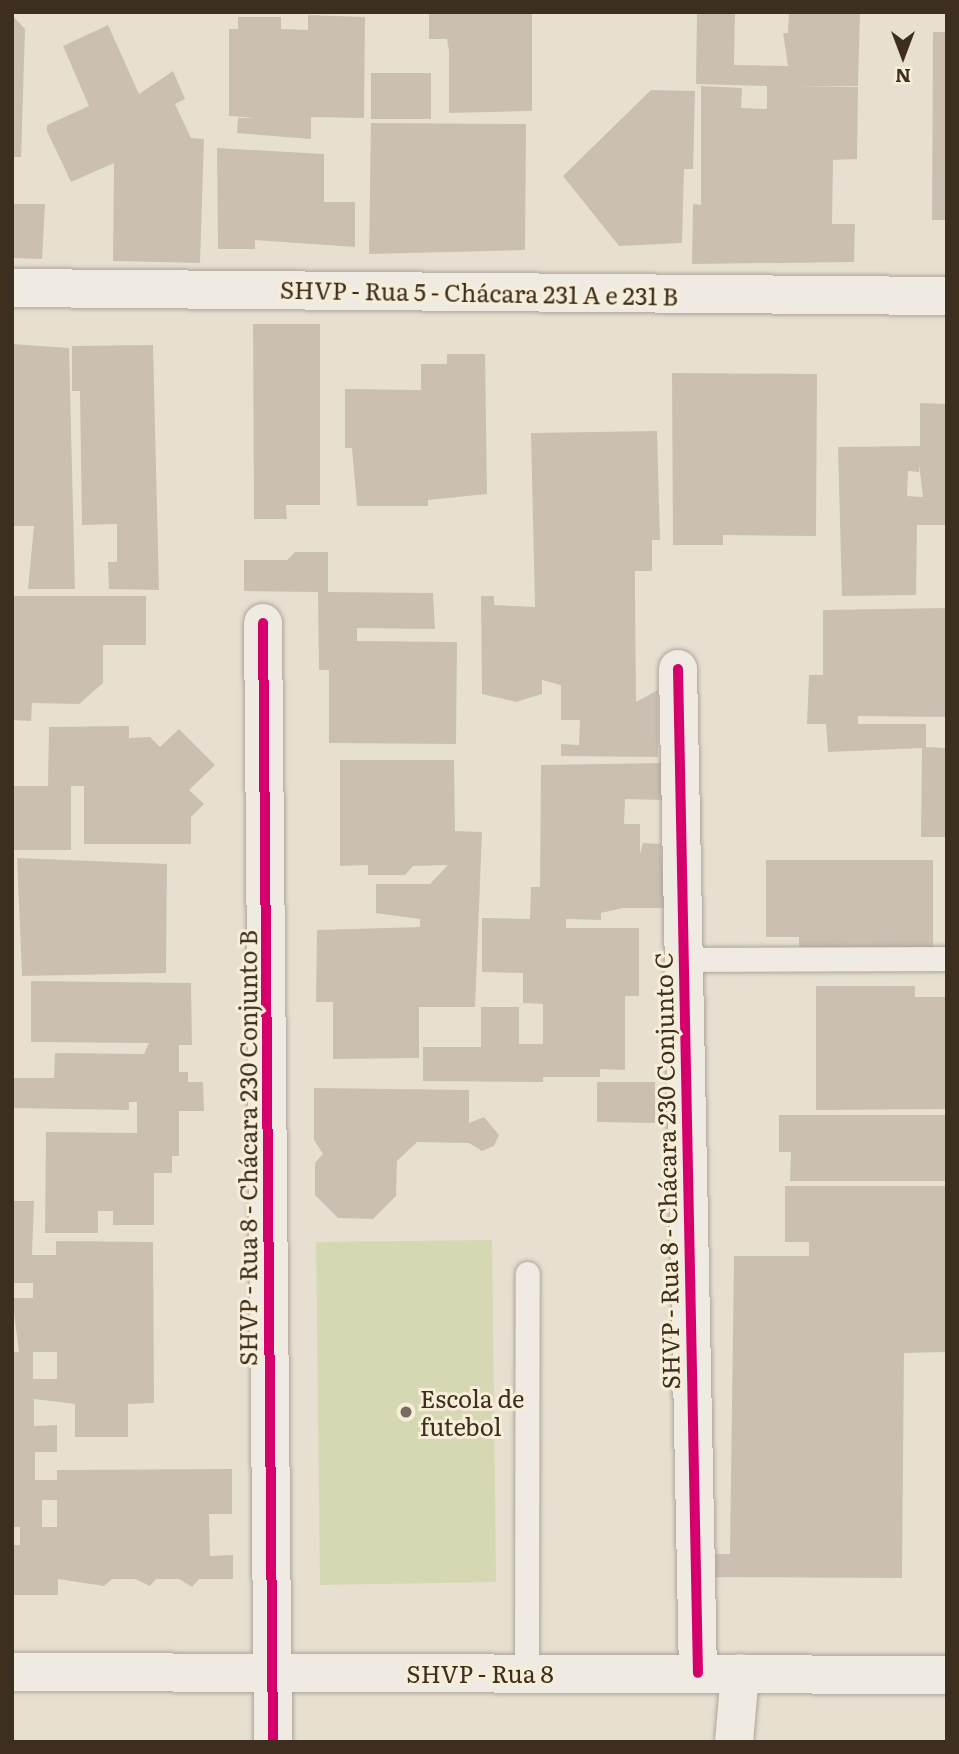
<!DOCTYPE html>
<meta charset="utf-8">
<style>
body{margin:0}
#map{position:relative;width:959px;height:1754px;overflow:hidden;background:#e7e0d1;font-family:Literata,serif}
div>[style]{position:absolute}
.green>*{inset:0;background:#d6d7b3}
.building>*{inset:0;background:#cbbfb2}
.roads{filter:drop-shadow(0 0 2px #ada599) drop-shadow(0 0 2px #ada599)}
.service>*{height:24px;margin:-12px;padding:0 12px;transform-origin:12px;border-radius:12px;background:#efebe3}
.minor>*{height:38px;margin:-19px;padding:0 19px;transform-origin:19px;border-radius:19px;background:#efebe3}
.tertiary>*{height:38px;margin:-19px;padding:0 19px;transform-origin:19px;border-radius:19px;background:#efebe3}
.cycleway>*{height:10px;margin:-5px;padding:0 5px;transform-origin:5px;border-radius:5px;background:#d6006c}
.dots>*{width:19px;height:19px;translate:-50% -50%;box-sizing:border-box;border:4px solid #f7eed8;border-radius:50%}
span{translate:-50% -50%;white-space:nowrap;text-align:center;line-height:1.15;-webkit-text-stroke:6px #f7eed8;paint-order:stroke}
.street-label{font-size:24px;color:#3d2e20}
.poi-label{font-size:24px;color:#3d2e20}
.left{translate:0 -50%;text-align:left}
.frame{position:absolute;inset:0;border:14px solid #3d2e20;pointer-events:none}
.north{position:absolute;left:868px;top:21px;width:70px;height:70px;-webkit-text-stroke:5px #f7eed8;paint-order:stroke;rotate:180deg;font-size:19px;font-weight:700;line-height:28px;text-align:center;color:#3d2e20}
.north::after{content:'';display:block;margin:auto;width:24px;height:32px;background:#3d2e20;clip-path:polygon(50% 0,100% 100%,50% 72%,0 100%)}
</style>
<div id="map">
<div class="green">
<i style="clip-path:polygon(492px 1240px,496px 1582px,320px 1585px,316px 1242px)"></i>
</div>
<div class="building">
<i style="clip-path:polygon(429px 12px,532px 12px,532px 111px,449px 113px,449px 51px,447px 39px,429px 39px)"></i>
<i style="clip-path:polygon(697px 12px,735px 12px,734px 65px,788px 66px,783px 33px,788px 33px,789px 12px,860px 12px,858px 86px,795px 86px,858px 87px,857px 159px,833px 160px,832px 224px,855px 224px,854px 262px,692px 264px,693px 204px,701px 205px,701px 86px,742px 88px,741px 108px,767px 109px,767px 86px,696px 84px)"></i>
<i style="clip-path:polygon(12px 15px,25px 29px,21px 157px,12px 157px)"></i>
<i style="clip-path:polygon(308px 15px,365px 17px,364px 118px,311px 117px,311px 139px,237px 133px,238px 118px,255px 118px,229px 116px,229px 29px,238px 29px,238px 17px,281px 17px,281px 29px,308px 30px)"></i>
<i style="clip-path:polygon(108px 25px,139px 94px,173px 71px,185px 99px,175px 104px,191px 138px,204px 139px,200px 263px,113px 261px,114px 163px,71px 182px,47px 131px,47px 125px,89px 106px,63px 46px)"></i>
<i style="clip-path:polygon(933px 32px,947px 32px,947px 220px,932px 220px)"></i>
<i style="clip-path:polygon(371px 73px,431px 73px,431px 119px,371px 119px)"></i>
<i style="clip-path:polygon(651px 90px,695px 91px,693px 169px,684px 169px,682px 243px,619px 246px,563px 176px)"></i>
<i style="clip-path:polygon(371px 123px,526px 124px,525px 250px,369px 254px)"></i>
<i style="clip-path:polygon(217px 148px,324px 154px,324px 202px,355px 202px,355px 247px,255px 240px,255px 249px,218px 249px)"></i>
<i style="clip-path:polygon(12px 204px,45px 204px,42px 259px,12px 258px)"></i>
<i style="clip-path:polygon(253px 324px,320px 324px,320px 505px,286px 505px,287px 519px,254px 519px)"></i>
<i style="clip-path:polygon(12px 344px,69px 348px,75px 589px,28px 589px,34px 526px,12px 526px)"></i>
<i style="clip-path:polygon(153px 345px,159px 590px,109px 589px,108px 562px,117px 562px,117px 524px,82px 525px,80px 391px,72px 391px,72px 346px)"></i>
<i style="clip-path:polygon(447px 354px,485px 354px,487px 494px,428px 500px,428px 506px,357px 506px,352px 448px,345px 448px,345px 389px,421px 390px,421px 364px,447px 364px)"></i>
<i style="clip-path:polygon(672px 373px,817px 374px,816px 536px,723px 535px,723px 545px,673px 545px)"></i>
<i style="clip-path:polygon(evenodd,920px 403px,947px 404px,947px 525px,917px 525px,916px 595px,842px 596px,838px 447px,920px 446px,920px 403px,919px 464px,923px 497px,907px 496px,908px 471px,919px 472px,919px 464px)"></i>
<i style="clip-path:polygon(657px 431px,660px 540px,652px 540px,652px 571px,635px 571px,635px 595px,636px 702px,658px 690px,658px 757px,561px 756px,561px 744px,579px 745px,580px 720px,561px 720px,561px 685px,542px 680px,542px 694px,516px 702px,482px 694px,481px 596px,494px 596px,494px 605px,535px 607px,531px 433px)"></i>
<i style="clip-path:polygon(295px 552px,328px 552px,328px 592px,433px 593px,435px 629px,357px 628px,357px 641px,457px 642px,456px 744px,329px 743px,329px 670px,319px 670px,318px 592px,244px 591px,244px 560px,287px 560px)"></i>
<i style="clip-path:polygon(12px 596px,146px 596px,146px 645px,103px 645px,103px 683px,79px 704px,32px 703px,31px 721px,12px 720px)"></i>
<i style="clip-path:polygon(947px 608px,947px 717px,858px 716px,858px 724px,926px 724px,926px 747px,947px 748px,947px 837px,921px 837px,922px 748px,828px 752px,826px 724px,807px 724px,809px 675px,823px 675px,823px 610px)"></i>
<i style="clip-path:polygon(129px 726px,129px 738px,150px 737px,160px 747px,179px 729px,215px 765px,189px 790px,204px 804px,191px 817px,191px 844px,84px 844px,84px 786px,71px 786px,71px 850px,12px 850px,12px 786px,48px 786px,49px 727px)"></i>
<i style="clip-path:polygon(340px 760px,454px 760px,455px 831px,482px 832px,475px 1007px,419px 1007px,419px 1058px,333px 1059px,333px 1002px,316px 1002px,317px 930px,420px 927px,420px 919px,376px 913px,376px 884px,430px 884px,448px 865px,413px 866px,405px 875px,368px 875px,368px 865px,340px 866px)"></i>
<i style="clip-path:polygon(663px 763px,663px 800px,625px 799px,624px 824px,640px 824px,640px 854px,643px 843px,661px 844px,664px 908px,623px 908px,601px 913px,601px 920px,566px 919px,566px 928px,639px 928px,639px 996px,625px 996px,625px 1070px,600px 1069px,600px 1077px,543px 1077px,543px 1082px,423px 1081px,423px 1047px,481px 1047px,481px 1007px,519px 1007px,519px 1044px,543px 1044px,543px 1004px,523px 1003px,523px 973px,482px 972px,482px 918px,530px 919px,531px 887px,540px 887px,541px 765px)"></i>
<i style="clip-path:polygon(17px 858px,167px 864px,166px 973px,22px 976px)"></i>
<i style="clip-path:polygon(766px 860px,933px 860px,933px 952px,799px 952px,799px 937px,766px 937px)"></i>
<i style="clip-path:polygon(31px 981px,191px 983px,192px 1045px,179px 1045px,179px 1072px,188px 1072px,188px 1082px,203px 1082px,204px 1111px,179px 1111px,179px 1156px,172px 1156px,172px 1173px,154px 1173px,154px 1225px,113px 1225px,113px 1211px,98px 1211px,98px 1233px,45px 1233px,46px 1132px,137px 1133px,137px 1102px,129px 1102px,129px 1110px,12px 1108px,12px 1078px,54px 1078px,55px 1053px,144px 1054px,149px 1043px,31px 1042px)"></i>
<i style="clip-path:polygon(816px 986px,915px 986px,915px 997px,947px 997px,947px 1109px,816px 1110px)"></i>
<i style="clip-path:polygon(597px 1082px,655px 1082px,655px 1123px,597px 1122px)"></i>
<i style="clip-path:polygon(314px 1088px,469px 1090px,469px 1123px,484px 1117px,499px 1135px,494px 1146px,482px 1151px,469px 1143px,417px 1142px,397px 1161px,396px 1196px,373px 1219px,338px 1218px,315px 1195px,315px 1163px,323px 1154px,314px 1140px)"></i>
<i style="clip-path:polygon(779px 1115px,947px 1115px,947px 1181px,790px 1181px,791px 1152px,779px 1152px)"></i>
<i style="clip-path:polygon(785px 1186px,947px 1186px,947px 1352px,904px 1353px,902px 1578px,693px 1577px,693px 1554px,730px 1554px,734px 1256px,809px 1256px,809px 1242px,785px 1242px)"></i>
<i style="clip-path:polygon(evenodd,12px 1201px,34px 1201px,32px 1255px,56px 1255px,56px 1241px,153px 1242px,154px 1403px,128px 1404px,128px 1437px,75px 1437px,75px 1404px,34px 1399px,34px 1426px,57px 1425px,57px 1452px,35px 1452px,35px 1480px,57px 1480px,57px 1470px,232px 1469px,232px 1514px,209px 1514px,210px 1556px,233px 1555px,233px 1579px,199px 1579px,192px 1587px,179px 1579px,156px 1579px,150px 1586px,135px 1579px,112px 1579px,104px 1586px,58px 1579px,58px 1595px,12px 1595px,12px 1545px,20px 1545px,20px 1527px,12px 1527px,12px 1352px,19px 1352px,12px 1298px,33px 1298px,33px 1283px,12px 1283px,12px 1201px,33px 1352px,57px 1352px,57px 1379px,33px 1379px,33px 1352px,12px 1201px,42px 1500px,57px 1500px,57px 1527px,42px 1527px,42px 1500px)"></i>
</div>
<div class="roads">
<div class="service">
<i style="left:683px;top:960px;width:264px;rotate:-0.2deg"></i>
<i style="left:527px;top:1673px;width:399px;rotate:-89.9deg"></i>
</div>
<div class="minor">
<i style="left:12px;top:288px;width:935px;rotate:0.49deg"></i>
<i style="left:263px;top:623px;width:1119px;rotate:89.49deg"></i>
<i style="left:678px;top:669px;width:1004px;rotate:88.86deg"></i>
<i style="left:734px;top:1742px;width:69px;rotate:-85deg"></i>
</div>
<div class="tertiary">
<i style="left:12px;top:1672px;width:935px;rotate:0.18deg"></i>
</div>
</div>
<div class="cycleway">
<i style="left:263px;top:623px;width:1119px;rotate:89.49deg"></i>
<i style="left:678px;top:669px;width:1004px;rotate:88.86deg"></i>
</div>
<div class="dots">
<i style="left:406px;top:1412px;background:#786c5e"></i>
</div>
<div class="street-label">
<span style="left:479px;top:292px;rotate:1deg">SHVP - Rua 5 - Chácara 231 A e 231 B</span>
<span style="left:247px;top:1148px;rotate:-90deg">SHVP - Rua 8 - Chácara 230 Conjunto B</span>
<span style="left:666px;top:1171px;rotate:-91deg">SHVP - Rua 8 - Chácara 230 Conjunto C</span>
<span style="left:480px;top:1673px">SHVP - Rua 8</span>
</div>
<div class="poi-label">
<span class="left" style="left:420px;top:1412px">Escola de<br>futebol</span>
</div>
<div class="frame"></div>
<div class="north">N</div>
</div>
